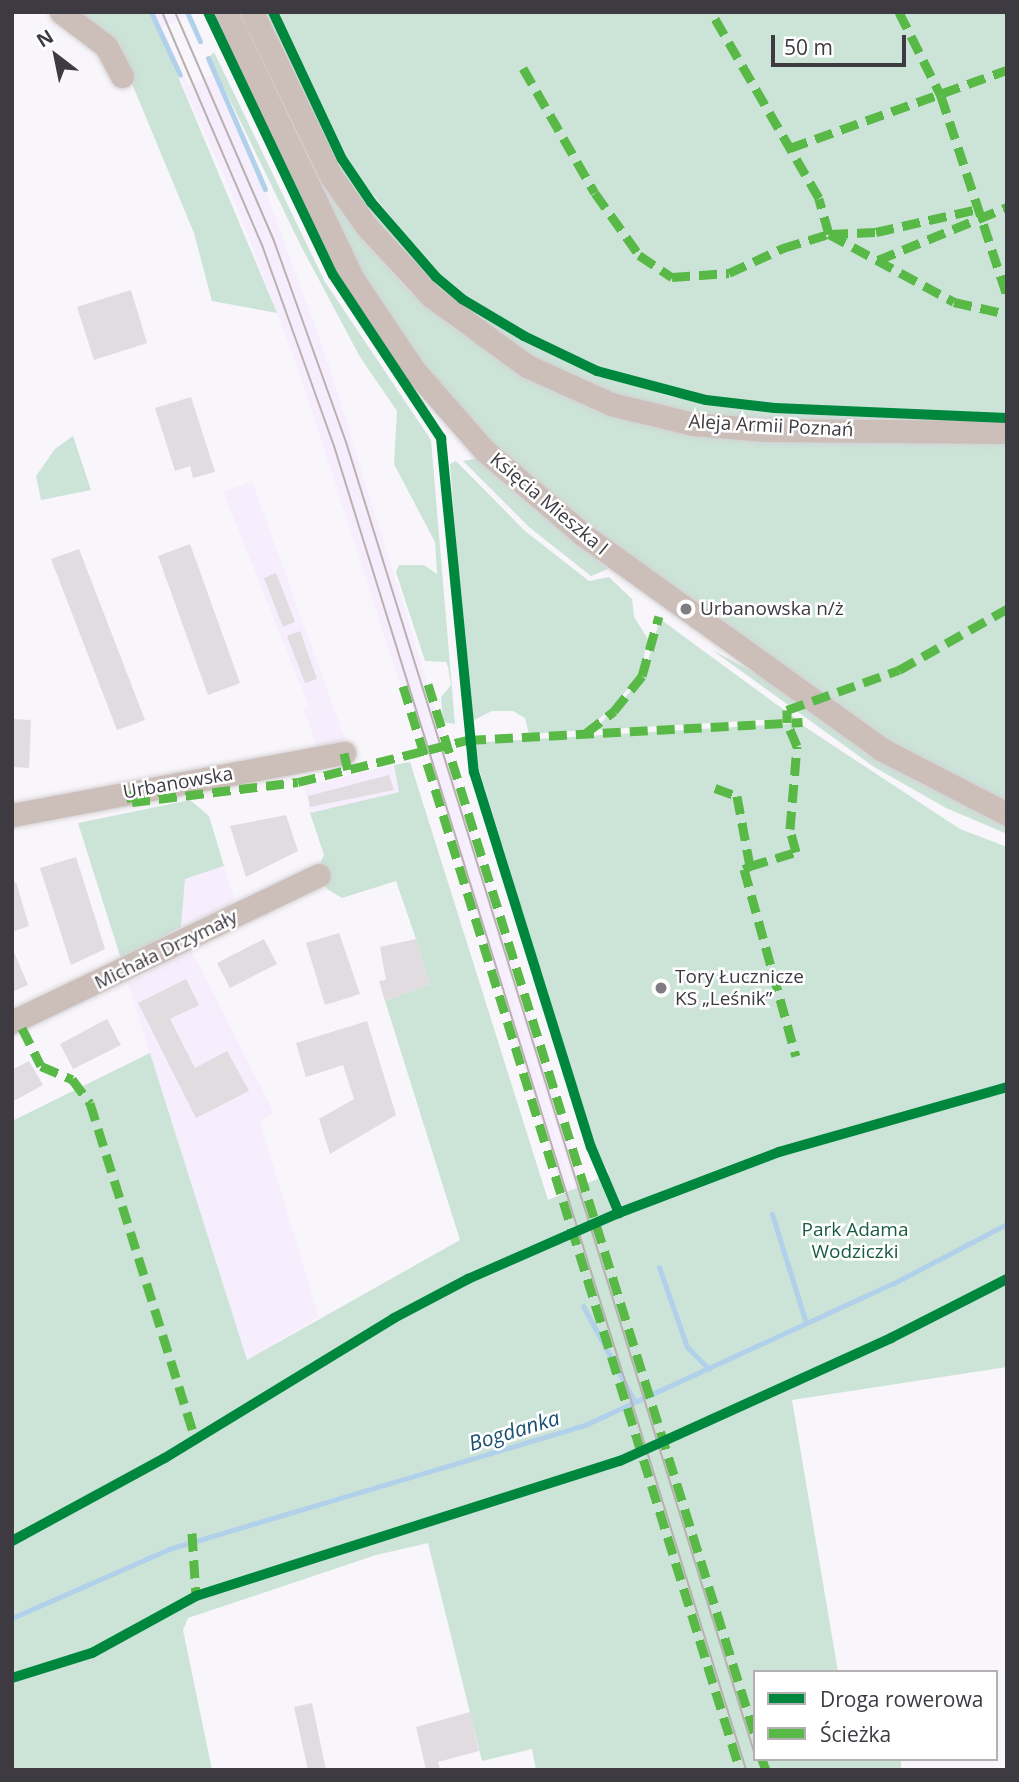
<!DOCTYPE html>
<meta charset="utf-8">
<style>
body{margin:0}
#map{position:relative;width:1019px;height:1782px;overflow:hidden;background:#f8f6fa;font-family:"Open Sans",sans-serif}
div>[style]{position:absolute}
.built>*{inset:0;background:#f6eefc}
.green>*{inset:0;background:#cce3d8}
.stream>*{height:5px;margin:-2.5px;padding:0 2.5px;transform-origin:2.5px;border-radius:2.5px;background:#b1d0ea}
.building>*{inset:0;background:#e0dce0}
.roads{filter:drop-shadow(0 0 2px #d3d1d4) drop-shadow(0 0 2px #d3d1d4)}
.minor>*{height:23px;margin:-11.5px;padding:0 11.5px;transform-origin:11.5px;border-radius:11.5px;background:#ccbeb9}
.tram>*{height:2px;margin:-1px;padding:0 1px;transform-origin:1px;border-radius:1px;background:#b9b0af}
.quiet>*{height:9px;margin-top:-4.5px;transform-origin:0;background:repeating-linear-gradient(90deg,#58b947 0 18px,transparent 0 27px)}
.cycleway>*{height:10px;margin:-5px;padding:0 5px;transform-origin:5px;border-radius:5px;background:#00873e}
.dots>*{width:19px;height:19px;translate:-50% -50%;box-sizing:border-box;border:4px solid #fff;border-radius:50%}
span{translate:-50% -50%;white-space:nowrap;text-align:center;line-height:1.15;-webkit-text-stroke:5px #fff;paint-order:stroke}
.street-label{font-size:19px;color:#3e3a42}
.poi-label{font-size:19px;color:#3e3a42}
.left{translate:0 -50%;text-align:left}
.park-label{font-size:19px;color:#195c41}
.water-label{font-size:21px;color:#1a5072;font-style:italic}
.frame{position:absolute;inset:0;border:14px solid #3e3a42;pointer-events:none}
.legend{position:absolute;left:753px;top:1670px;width:245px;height:91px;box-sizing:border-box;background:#fff;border:2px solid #b2b0b3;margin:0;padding:9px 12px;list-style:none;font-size:21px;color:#3e3a42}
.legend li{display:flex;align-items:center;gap:14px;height:35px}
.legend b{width:35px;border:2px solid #b2b0b3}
.north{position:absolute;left:21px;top:21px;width:70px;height:70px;-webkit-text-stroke:5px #fff;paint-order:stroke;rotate:328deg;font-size:19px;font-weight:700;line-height:28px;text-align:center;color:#3e3a42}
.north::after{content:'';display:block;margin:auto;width:24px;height:32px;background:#3e3a42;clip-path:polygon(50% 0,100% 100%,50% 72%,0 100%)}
.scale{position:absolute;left:771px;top:35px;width:135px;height:32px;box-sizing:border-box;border:4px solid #3e3a42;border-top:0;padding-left:9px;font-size:21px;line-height:24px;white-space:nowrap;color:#3e3a42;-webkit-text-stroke:5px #fff;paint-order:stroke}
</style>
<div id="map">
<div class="built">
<i style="clip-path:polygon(151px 12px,187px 12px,200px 41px,185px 17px,162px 27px,188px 85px,211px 75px,208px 58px,265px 189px,328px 362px,755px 1740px,755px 1770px,418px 685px,751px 1770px,742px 1770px,406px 687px,401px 687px,299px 372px,235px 202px)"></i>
<i style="clip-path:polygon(252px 481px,345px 739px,318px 748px,303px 709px,309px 707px,223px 492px)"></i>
<i style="clip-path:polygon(394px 765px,400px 792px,310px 813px,304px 786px)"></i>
<i style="clip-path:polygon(224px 866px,236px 903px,181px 927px,185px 879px)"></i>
<i style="clip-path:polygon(192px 951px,274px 1113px,260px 1121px,319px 1317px,247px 1361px,128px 983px)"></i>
</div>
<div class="green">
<i style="clip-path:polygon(79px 12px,151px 12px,277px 313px,212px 301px,194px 233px,113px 38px)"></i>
<i style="clip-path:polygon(236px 12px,242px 12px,322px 184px,363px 240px,411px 293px,453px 328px,547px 388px,599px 409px,700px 432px,1007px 444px,1007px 800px,984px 794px,902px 751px,570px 513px,487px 439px,420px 363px,368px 285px)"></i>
<i style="clip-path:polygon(263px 12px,269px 12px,356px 189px,430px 276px,472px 310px,569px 363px,668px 396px,737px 409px,947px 421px,753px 420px,682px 412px,611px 393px,537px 360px,444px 294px,366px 210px,341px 174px)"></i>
<i style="clip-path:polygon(277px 12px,1007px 12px,1007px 414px,757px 403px,693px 394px,602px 368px,507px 322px,466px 297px,436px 271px,354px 172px)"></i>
<i style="clip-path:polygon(214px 52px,325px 282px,431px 440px,455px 724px,443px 722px,441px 697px,451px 685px,448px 667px,446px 662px,425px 661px,396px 572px,399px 565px,424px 565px,437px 574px,435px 542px,394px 464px,397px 411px,360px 357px,301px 246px,209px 57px)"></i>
<i style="clip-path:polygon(73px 436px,91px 490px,41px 500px,36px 476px,55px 449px)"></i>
<i style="clip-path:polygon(479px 458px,515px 493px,608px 569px,591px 576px,529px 527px,463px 461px)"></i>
<i style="clip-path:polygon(456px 461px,525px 531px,589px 581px,609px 577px,632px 599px,634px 617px,648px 639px,640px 674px,610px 710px,585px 730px,529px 734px,525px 718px,513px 711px,492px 711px,470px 722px,450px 464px)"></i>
<i style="clip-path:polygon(660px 619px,709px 655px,795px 718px,594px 730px,643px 678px)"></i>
<i style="clip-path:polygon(712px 650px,759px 675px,914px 780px,1007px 825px,1007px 834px,946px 808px,874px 767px)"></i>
<i style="clip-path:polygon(799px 723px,960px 829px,1007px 847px,1007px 1367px,792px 1400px,838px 1672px,755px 1672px,755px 1759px,901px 1759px,901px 1770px,536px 1770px,532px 1749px,482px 1761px,428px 1543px,376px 1555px,188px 1618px,183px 1630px,212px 1770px,12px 1770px,12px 1121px,150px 1053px,247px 1360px,460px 1240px,385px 1001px,430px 984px,416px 939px,396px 881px,342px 898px,327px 889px,318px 867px,324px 855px,310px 813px,399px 792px,394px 765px,410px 762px,548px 1200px,609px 1174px,592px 1139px,471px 743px)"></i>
<i style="clip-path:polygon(190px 800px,209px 816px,224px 866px,185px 879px,181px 927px,121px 959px,78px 823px)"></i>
</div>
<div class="stream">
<i style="left:151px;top:12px;width:69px;rotate:65.3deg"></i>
<i style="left:187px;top:12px;width:32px;rotate:66deg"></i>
<i style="left:208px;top:58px;width:143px;rotate:66.5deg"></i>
<i style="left:772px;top:1214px;width:114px;rotate:72.7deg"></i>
<i style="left:659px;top:1267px;width:85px;rotate:70.7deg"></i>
<i style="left:687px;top:1347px;width:31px;rotate:45deg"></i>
<i style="left:583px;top:1306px;width:109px;rotate:61.6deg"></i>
<i style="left:12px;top:1618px;width:171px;rotate:-23.7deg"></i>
<i style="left:169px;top:1549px;width:436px;rotate:-16.6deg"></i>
<i style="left:587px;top:1424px;width:336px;rotate:-24.7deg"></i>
<i style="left:892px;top:1284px;width:130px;rotate:-27.6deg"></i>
</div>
<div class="building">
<i style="clip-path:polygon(131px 290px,147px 343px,94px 360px,77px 307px)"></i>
<i style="clip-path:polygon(191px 397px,215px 472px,193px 478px,190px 466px,175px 471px,155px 408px)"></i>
<i style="clip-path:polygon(190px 544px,240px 683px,208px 695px,158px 556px)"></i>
<i style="clip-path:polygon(79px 549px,145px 720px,117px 730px,51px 559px)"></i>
<i style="clip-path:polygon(276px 573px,295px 622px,283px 627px,264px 578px)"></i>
<i style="clip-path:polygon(300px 631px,317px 679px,305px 683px,287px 636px)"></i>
<i style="clip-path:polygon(12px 719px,31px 720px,29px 768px,12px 767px)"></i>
<i style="clip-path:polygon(389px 775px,394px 790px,310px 807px,308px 796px)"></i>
<i style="clip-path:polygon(286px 815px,298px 851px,246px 877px,230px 826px)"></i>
<i style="clip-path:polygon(76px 857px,105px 949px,71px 965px,40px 868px)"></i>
<i style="clip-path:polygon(16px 882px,29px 926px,12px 932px,12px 883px)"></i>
<i style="clip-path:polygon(339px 933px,360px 994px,325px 1005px,306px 943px)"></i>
<i style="clip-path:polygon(264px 939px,277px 964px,230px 988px,217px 963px)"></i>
<i style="clip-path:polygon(416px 939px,430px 984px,385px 1001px,379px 981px,386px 980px,380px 947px)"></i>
<i style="clip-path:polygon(12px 947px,28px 985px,12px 992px)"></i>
<i style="clip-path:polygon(186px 979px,199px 1005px,170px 1019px,195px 1068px,227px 1051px,249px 1091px,196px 1118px,138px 1003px)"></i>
<i style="clip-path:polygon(107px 1019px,121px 1045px,73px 1069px,60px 1044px)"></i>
<i style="clip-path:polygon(367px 1021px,396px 1115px,330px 1154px,319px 1119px,354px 1099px,343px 1065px,306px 1077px,296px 1043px)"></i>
<i style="clip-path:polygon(29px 1061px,43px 1085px,12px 1102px,12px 1070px)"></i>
<i style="clip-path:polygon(312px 1703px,326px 1770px,308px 1770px,294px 1707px)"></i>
<i style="clip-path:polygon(470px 1712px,479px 1751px,438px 1762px,440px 1770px,426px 1770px,416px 1727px)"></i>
</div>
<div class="roads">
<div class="minor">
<i style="left:61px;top:12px;width:56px;rotate:37.1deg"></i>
<i style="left:106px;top:46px;width:34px;rotate:62deg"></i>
<i style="left:226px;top:12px;width:298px;rotate:64.6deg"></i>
<i style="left:354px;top:281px;width:107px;rotate:56deg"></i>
<i style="left:414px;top:370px;width:108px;rotate:48.8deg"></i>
<i style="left:485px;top:451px;width:131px;rotate:40.4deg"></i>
<i style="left:585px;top:536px;width:365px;rotate:35.7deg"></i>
<i style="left:881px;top:749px;width:142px;rotate:27.3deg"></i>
<i style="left:252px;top:12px;width:182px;rotate:64.3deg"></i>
<i style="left:331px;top:176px;width:62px;rotate:54.8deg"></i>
<i style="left:367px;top:227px;width:94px;rotate:47.2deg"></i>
<i style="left:431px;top:296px;width:119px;rotate:36.1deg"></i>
<i style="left:527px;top:366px;width:92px;rotate:24.3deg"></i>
<i style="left:611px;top:404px;width:84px;rotate:13.7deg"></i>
<i style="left:693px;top:424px;width:73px;rotate:4.7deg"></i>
<i style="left:766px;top:430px;width:241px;rotate:0.5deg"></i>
<i style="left:12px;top:815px;width:338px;rotate:-10.6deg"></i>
<i style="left:12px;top:1022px;width:340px;rotate:-25.6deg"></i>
</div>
</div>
<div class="tram">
<i style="left:162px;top:12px;width:254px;rotate:66.8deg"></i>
<i style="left:262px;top:245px;width:214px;rotate:70.3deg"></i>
<i style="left:334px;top:446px;width:1387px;rotate:72.71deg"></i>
<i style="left:175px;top:12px;width:249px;rotate:66.6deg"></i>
<i style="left:274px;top:241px;width:214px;rotate:70.3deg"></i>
<i style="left:346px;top:442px;width:1375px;rotate:72.7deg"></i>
</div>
<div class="quiet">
<i style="left:899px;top:12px;width:94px;rotate:63.4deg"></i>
<i style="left:941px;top:96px;width:210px;rotate:71.7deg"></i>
<i style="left:523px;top:68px;width:144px;rotate:60.1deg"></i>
<i style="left:595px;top:193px;width:76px;rotate:54.6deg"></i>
<i style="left:639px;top:255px;width:40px;rotate:34deg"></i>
<i style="left:672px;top:277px;width:57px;rotate:-4deg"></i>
<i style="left:729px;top:273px;width:60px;rotate:-24.8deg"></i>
<i style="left:783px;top:248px;width:48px;rotate:-16.9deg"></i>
<i style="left:829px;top:234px;width:37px;rotate:-106deg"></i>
<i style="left:819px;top:198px;width:215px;rotate:-120.1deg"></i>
<i style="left:790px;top:148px;width:231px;rotate:-19.8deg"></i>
<i style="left:829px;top:234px;width:142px;rotate:28.5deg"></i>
<i style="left:954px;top:302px;width:54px;rotate:12.8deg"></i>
<i style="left:830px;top:234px;width:46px;rotate:-2.5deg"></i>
<i style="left:876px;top:232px;width:105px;rotate:-12.7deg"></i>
<i style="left:878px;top:260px;width:139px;rotate:-22.3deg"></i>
<i style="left:428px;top:684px;width:1101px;rotate:72.72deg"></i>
<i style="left:403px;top:686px;width:1135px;rotate:72.73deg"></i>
<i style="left:586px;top:733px;width:36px;rotate:-38deg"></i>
<i style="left:614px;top:711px;width:45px;rotate:-51.3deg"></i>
<i style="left:642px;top:676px;width:62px;rotate:-74.2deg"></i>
<i style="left:344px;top:753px;width:17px;rotate:77deg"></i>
<i style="left:715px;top:788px;width:23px;rotate:20deg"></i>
<i style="left:737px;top:796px;width:71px;rotate:79.5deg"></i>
<i style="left:750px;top:866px;width:48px;rotate:-16.9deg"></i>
<i style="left:796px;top:852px;width:24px;rotate:-105deg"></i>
<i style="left:790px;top:829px;width:83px;rotate:-85.2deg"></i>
<i style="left:797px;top:746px;width:25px;rotate:-113deg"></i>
<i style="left:787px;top:723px;width:13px;rotate:-90deg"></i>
<i style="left:787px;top:710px;width:119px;rotate:-19.7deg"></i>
<i style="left:899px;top:670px;width:124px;rotate:-29.5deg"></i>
<i style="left:129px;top:791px;width:11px;rotate:75deg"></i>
<i style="left:132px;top:802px;width:167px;rotate:-6.9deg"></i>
<i style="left:298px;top:782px;width:175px;rotate:-13.9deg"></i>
<i style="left:468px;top:740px;width:335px;rotate:-3.1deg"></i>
<i style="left:750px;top:866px;width:7px;rotate:153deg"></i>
<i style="left:744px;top:869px;width:194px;rotate:74.5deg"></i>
<i style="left:22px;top:1028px;width:42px;rotate:63.4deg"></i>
<i style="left:41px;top:1066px;width:34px;rotate:23deg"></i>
<i style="left:72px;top:1079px;width:30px;rotate:53deg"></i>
<i style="left:90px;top:1103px;width:352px;rotate:72.6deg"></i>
<i style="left:192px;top:1533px;width:63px;rotate:86.4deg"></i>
<i style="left:762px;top:1759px;width:12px;rotate:70deg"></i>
</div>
<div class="cycleway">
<i style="left:208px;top:12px;width:291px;rotate:64.6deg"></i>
<i style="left:333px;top:275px;width:196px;rotate:56.5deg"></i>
<i style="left:441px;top:438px;width:336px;rotate:84.4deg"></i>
<i style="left:474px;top:772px;width:393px;rotate:72.7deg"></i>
<i style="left:591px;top:1147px;width:72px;rotate:67deg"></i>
<i style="left:273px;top:12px;width:162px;rotate:64.9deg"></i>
<i style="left:342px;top:159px;width:52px;rotate:56deg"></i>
<i style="left:371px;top:202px;width:99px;rotate:49.1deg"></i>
<i style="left:436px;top:277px;width:34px;rotate:40deg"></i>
<i style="left:462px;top:299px;width:72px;rotate:30.8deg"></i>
<i style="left:524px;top:336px;width:81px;rotate:25.6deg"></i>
<i style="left:597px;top:371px;width:113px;rotate:14.9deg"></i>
<i style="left:706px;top:400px;width:69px;rotate:6.6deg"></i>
<i style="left:775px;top:408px;width:232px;rotate:2.5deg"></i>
<i style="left:12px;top:1541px;width:174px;rotate:-28.5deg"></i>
<i style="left:165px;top:1458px;width:268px;rotate:-31.4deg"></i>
<i style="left:394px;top:1318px;width:84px;rotate:-27.8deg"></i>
<i style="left:468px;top:1279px;width:162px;rotate:-23.7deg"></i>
<i style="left:616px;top:1214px;width:174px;rotate:-20.8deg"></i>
<i style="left:779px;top:1152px;width:237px;rotate:-15.9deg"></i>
<i style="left:12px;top:1678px;width:84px;rotate:-17.4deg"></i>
<i style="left:92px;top:1653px;width:119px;rotate:-28.7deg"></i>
<i style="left:196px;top:1596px;width:445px;rotate:-17.7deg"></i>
<i style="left:620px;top:1461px;width:298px;rotate:-24.4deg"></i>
<i style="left:891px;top:1338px;width:130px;rotate:-27deg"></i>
</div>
<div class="dots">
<i style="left:686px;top:609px;background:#7f7c82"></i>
<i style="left:661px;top:988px;background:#7f7c82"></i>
</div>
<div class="street-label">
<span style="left:771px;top:426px;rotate:3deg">Aleja Armii Poznań</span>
<span style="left:549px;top:504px;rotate:40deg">Księcia Mieszka I</span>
<span style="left:178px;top:783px;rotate:-10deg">Urbanowska</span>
<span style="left:166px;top:950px;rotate:-26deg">Michała Drzymały</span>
</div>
<div class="poi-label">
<span class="left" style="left:700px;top:609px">Urbanowska n/ż</span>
<span class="left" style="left:675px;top:988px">Tory Łucznicze<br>KS „Leśnik”</span>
</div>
<div class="park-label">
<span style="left:855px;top:1241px">Park Adama<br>Wodziczki</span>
</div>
<div class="water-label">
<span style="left:514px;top:1430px;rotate:-17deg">Bogdanka</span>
</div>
<div class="frame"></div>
<ul class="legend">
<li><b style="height:9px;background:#00873e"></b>Droga rowerowa</li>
<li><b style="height:9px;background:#58b947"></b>Ścieżka</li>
</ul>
<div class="north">N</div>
<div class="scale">50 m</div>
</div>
